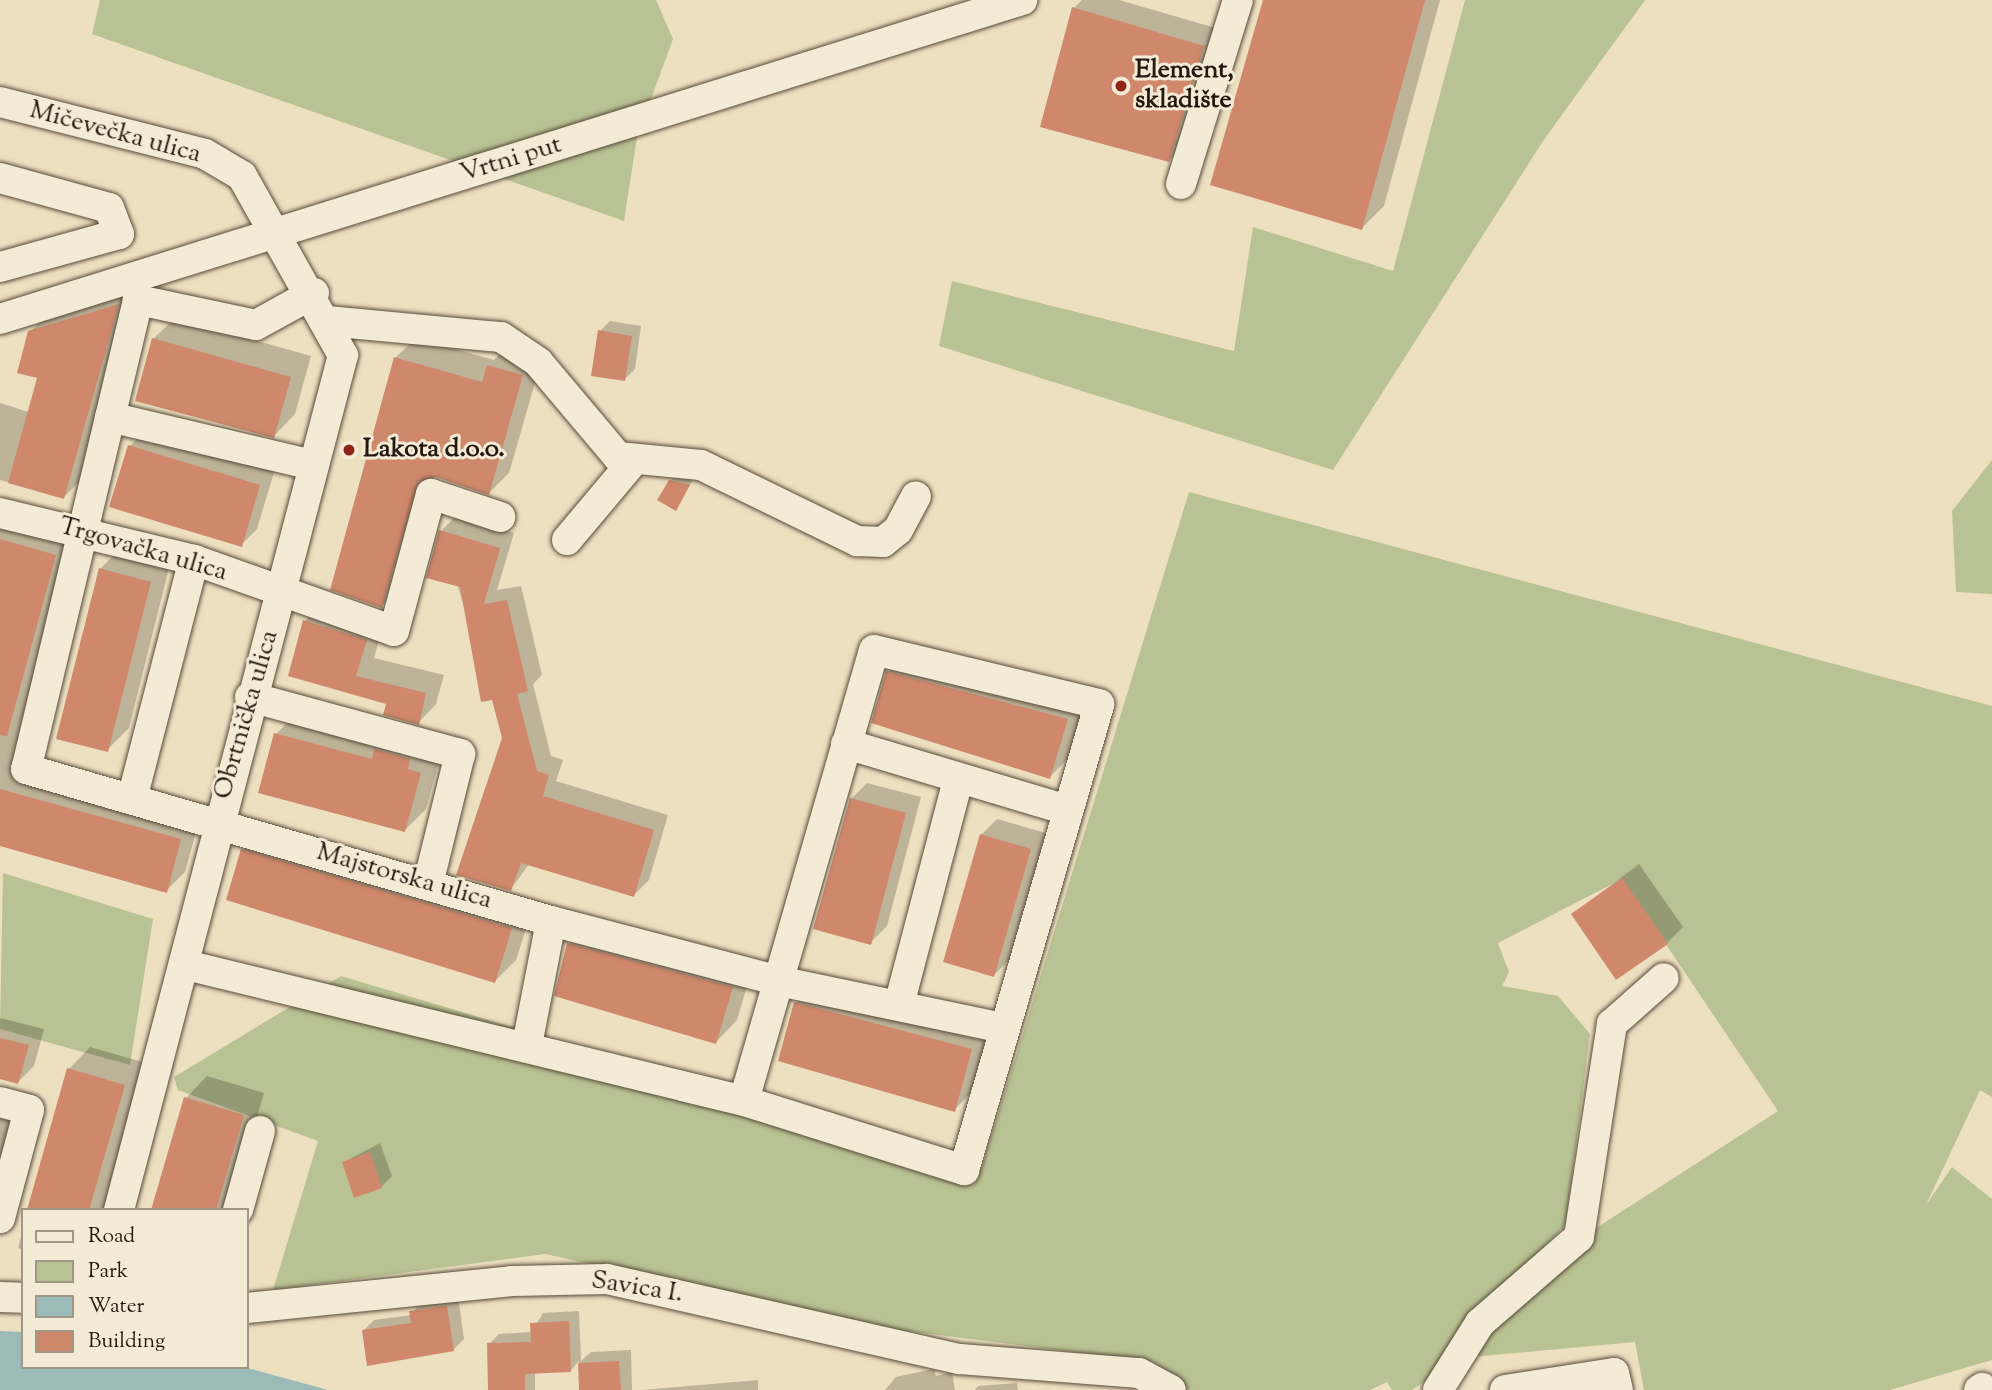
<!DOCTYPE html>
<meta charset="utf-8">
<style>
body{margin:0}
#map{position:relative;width:1992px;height:1390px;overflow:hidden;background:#ede0c0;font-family:"Sorts Mill Goudy",serif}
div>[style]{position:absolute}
.green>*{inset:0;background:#b9c292}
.water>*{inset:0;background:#9bbbb9}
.shadow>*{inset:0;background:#0003}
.building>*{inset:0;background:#cf886b}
.roads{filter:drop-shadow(0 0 2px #574b3b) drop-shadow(0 0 2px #574b3b)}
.minor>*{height:30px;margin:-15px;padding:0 15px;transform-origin:15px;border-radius:15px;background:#f3ebd6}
.dots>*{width:19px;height:19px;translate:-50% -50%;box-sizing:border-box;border:4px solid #f3ebd6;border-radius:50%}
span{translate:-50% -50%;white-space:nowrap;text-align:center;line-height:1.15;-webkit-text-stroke:6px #f3ebd6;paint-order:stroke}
.poi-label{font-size:26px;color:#25190f;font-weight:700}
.left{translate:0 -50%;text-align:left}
.street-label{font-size:26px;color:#25190f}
.legend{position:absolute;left:21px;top:1208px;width:228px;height:161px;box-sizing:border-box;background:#f3ebd6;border:2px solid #a19786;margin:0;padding:9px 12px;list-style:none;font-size:21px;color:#25190f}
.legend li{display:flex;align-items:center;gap:14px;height:35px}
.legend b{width:35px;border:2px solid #a19786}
</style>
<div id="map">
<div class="green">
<i style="clip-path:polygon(100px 0,656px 0,673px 39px,637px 137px,624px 221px,92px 34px)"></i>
<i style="clip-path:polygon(1465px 0,1645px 0,1543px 141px,1333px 470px,939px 346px,952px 281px,1234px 351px,1253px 227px,1393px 271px)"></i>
<i style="clip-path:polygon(1992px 460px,1992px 594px,1956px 592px,1952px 511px)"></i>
<i style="clip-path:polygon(1189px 492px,1992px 706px,1992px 1097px,1980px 1090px,1926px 1205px,1952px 1167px,1992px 1199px,1992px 1360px,1890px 1390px,1644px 1390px,1635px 1342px,1460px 1358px,1596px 1228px,1778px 1111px,1622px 879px,1498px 943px,1509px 972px,1502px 986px,1558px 996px,1590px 1034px,1566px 1224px,1458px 1338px,1444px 1368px,1412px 1390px,1392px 1390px,1387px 1382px,1370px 1390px,1186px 1390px,1153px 1362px,884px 1328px,545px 1254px,273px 1290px,318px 1141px,178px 1090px,174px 1077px,341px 976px,982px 1167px)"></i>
<i style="clip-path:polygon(3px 873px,153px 919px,130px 1065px,0 1029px)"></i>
</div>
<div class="water">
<i style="clip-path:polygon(0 1331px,23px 1332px,23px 1367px,244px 1367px,328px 1390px,0 1390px)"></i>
</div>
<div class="shadow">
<i style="clip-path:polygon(1082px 0,1119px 0,1219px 29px,1185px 144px,1169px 161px,1074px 8px)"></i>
<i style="clip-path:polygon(1265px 0,1440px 0,1384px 206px,1362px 228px)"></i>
<i style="clip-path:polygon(134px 289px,80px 481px,64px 497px,0 480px,0 403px,29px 412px,39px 377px,30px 332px,47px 315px)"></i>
<i style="clip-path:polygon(175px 318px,311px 356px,295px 414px,274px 436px,153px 339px)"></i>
<i style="clip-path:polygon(610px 321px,641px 326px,635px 369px,624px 380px,600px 331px)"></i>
<i style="clip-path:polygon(416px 338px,494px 360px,509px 345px,543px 355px,509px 473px,489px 493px,434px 476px,402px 586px,382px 606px,395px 358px)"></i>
<i style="clip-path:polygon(146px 430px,275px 469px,257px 529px,241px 545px,130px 446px)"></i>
<i style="clip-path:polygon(675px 476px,693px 480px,676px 508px,670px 481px)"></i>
<i style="clip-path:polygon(456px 516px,514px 533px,497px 590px,521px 586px,542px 675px,533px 684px,551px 756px,563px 760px,556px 781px,668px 815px,649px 880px,634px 895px,529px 864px,511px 889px,504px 738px,441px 531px)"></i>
<i style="clip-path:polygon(0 518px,74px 536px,10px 768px,199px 821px,185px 872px,166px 891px,0 844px)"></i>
<i style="clip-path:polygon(122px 547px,171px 560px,129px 728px,107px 750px,100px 569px)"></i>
<i style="clip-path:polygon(323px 602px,384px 622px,374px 658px,444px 675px,436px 704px,418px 723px,388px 703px,290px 675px,305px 621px)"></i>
<i style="clip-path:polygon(909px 650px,1089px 697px,1071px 755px,1050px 777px,888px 672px)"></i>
<i style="clip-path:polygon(298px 712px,442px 751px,426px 809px,405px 830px,276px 734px)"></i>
<i style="clip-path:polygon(867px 783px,921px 797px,887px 926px,870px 943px,851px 799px)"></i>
<i style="clip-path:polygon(997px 819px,1046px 833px,1010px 959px,994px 975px,981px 835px)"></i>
<i style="clip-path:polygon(264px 829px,533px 907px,516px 960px,495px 981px,243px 850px)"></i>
<i style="clip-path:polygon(1639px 864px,1683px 927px,1667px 943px,1573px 914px)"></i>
<i style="clip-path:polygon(590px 923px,753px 966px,737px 1020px,716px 1042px,569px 944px)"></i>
<i style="clip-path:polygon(817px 982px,993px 1027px,976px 1088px,954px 1110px,796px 1003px)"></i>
<i style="clip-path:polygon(0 1018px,44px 1029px,34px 1066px,18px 1082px,0 1077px)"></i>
<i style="clip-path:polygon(90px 1047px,146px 1063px,104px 1210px,29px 1210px,69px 1069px)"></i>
<i style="clip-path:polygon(207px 1076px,264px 1093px,230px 1210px,153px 1210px,186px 1098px)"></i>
<i style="clip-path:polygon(0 1103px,17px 1107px,0 1178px)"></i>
<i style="clip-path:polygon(380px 1143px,392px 1176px,381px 1187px,344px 1162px)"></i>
<i style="clip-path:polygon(23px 1230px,23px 1250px,18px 1248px)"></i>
<i style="clip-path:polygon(458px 1296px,464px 1339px,453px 1350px,364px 1330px,374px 1320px,411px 1315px,421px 1301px)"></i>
<i style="clip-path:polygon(579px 1311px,581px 1361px,591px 1352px,631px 1350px,632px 1390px,581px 1390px,579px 1361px,571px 1370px,535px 1372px,535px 1390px,490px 1390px,489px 1344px,499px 1334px,532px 1332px,543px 1313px)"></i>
<i style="clip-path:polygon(934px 1369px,936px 1376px,952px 1372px,955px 1390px,885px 1390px,896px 1377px)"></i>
<i style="clip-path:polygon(758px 1380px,758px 1390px,642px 1390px)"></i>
<i style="clip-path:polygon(1017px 1383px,1018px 1390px,975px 1390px,978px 1386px)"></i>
</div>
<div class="building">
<i style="clip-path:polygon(1263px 0,1425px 0,1362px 230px,1210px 185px)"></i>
<i style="clip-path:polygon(1072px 7px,1204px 46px,1169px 162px,1040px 127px)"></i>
<i style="clip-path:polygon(119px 304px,64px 499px,8px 483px,37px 378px,17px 373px,28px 331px)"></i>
<i style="clip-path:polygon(598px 330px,632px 336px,625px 381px,591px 376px)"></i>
<i style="clip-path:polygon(152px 338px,291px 377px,274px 438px,135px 401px)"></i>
<i style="clip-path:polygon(394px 357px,482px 382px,487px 365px,523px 375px,489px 495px,436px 477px,418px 482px,382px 608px,330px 590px)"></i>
<i style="clip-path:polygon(128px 445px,260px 485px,242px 547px,109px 507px)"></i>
<i style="clip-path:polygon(669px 480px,690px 485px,676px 511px,657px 500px)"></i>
<i style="clip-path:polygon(439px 530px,500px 548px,484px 604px,507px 600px,528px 691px,517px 694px,537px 771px,549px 775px,543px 796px,654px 830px,634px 897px,521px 863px,511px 891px,456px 875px,502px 738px,492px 700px,481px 702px,460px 587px,426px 578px)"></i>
<i style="clip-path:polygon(0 539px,56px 555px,7px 736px,0 735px)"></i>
<i style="clip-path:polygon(99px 568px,151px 582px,108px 752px,56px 739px)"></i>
<i style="clip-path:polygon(303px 620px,367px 640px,356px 676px,426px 693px,419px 725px,383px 715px,386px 704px,288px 676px)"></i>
<i style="clip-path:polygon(886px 671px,1068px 719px,1050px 779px,871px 723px)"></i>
<i style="clip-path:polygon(274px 733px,372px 759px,374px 749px,410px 759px,408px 769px,421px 773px,405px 832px,258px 793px)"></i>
<i style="clip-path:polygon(0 789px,181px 839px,167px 893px,0 846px)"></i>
<i style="clip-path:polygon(850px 798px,906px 813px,871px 945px,813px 929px)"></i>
<i style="clip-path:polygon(980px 834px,1031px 849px,994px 977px,943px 962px)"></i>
<i style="clip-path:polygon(241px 849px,512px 928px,495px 983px,226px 900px)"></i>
<i style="clip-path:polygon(1622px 878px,1668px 944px,1616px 980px,1571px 914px)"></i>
<i style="clip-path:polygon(567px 943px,733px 987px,716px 1044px,554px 996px)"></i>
<i style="clip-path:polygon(794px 1002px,972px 1049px,955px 1112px,778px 1061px)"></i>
<i style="clip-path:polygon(0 1038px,29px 1045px,18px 1084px,0 1079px)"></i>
<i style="clip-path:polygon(67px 1068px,125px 1085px,89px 1210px,27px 1210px)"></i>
<i style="clip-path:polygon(184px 1097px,244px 1115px,216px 1210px,151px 1210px)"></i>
<i style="clip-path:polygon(370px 1152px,382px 1188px,354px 1198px,342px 1162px)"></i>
<i style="clip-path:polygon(447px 1306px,454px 1351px,367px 1366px,362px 1330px,411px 1323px,409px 1311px)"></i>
<i style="clip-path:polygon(569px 1321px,571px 1372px,525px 1374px,525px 1390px,488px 1390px,487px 1343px,531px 1342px,530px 1323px)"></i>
<i style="clip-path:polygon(619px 1361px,621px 1390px,579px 1390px,578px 1363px)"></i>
</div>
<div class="roads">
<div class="minor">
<i style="left:0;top:102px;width:211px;rotate:14.2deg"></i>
<i style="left:205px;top:154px;width:43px;rotate:30.7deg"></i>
<i style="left:242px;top:176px;width:206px;rotate:60.6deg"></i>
<i style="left:343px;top:355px;width:884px;rotate:104.68deg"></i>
<i style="left:0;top:178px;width:113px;rotate:15.4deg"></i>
<i style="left:109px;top:208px;width:28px;rotate:69deg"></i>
<i style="left:119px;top:234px;width:123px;rotate:164.5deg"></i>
<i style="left:1181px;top:184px;width:193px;rotate:-72.8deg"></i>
<i style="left:314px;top:293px;width:66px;rotate:151.1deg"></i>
<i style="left:256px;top:325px;width:121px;rotate:-168deg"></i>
<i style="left:138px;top:300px;width:482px;rotate:103.4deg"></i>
<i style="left:26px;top:769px;width:547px;rotate:16.15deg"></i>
<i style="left:551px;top:921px;width:240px;rotate:14.7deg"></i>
<i style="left:783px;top:982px;width:225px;rotate:11.8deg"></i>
<i style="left:0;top:319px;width:1071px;rotate:-17.33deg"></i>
<i style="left:327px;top:321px;width:175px;rotate:5.3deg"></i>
<i style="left:501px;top:337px;width:45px;rotate:34deg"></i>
<i style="left:538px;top:362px;width:124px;rotate:49.9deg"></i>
<i style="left:618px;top:457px;width:83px;rotate:5.5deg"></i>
<i style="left:701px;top:465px;width:174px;rotate:26deg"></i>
<i style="left:857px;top:541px;width:26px;rotate:2deg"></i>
<i style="left:883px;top:542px;width:19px;rotate:-39deg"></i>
<i style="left:898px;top:530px;width:38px;rotate:-62deg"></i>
<i style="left:110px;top:417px;width:209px;rotate:13.3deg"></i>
<i style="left:0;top:513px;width:200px;rotate:13.6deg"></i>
<i style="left:194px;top:560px;width:212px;rotate:19.5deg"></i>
<i style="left:394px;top:631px;width:142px;rotate:-74.9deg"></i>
<i style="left:431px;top:494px;width:73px;rotate:18.4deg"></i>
<i style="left:567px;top:540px;width:106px;rotate:-50deg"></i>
<i style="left:250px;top:697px;width:218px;rotate:15.2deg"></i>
<i style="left:460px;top:754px;width:134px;rotate:103.8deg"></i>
<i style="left:846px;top:744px;width:232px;rotate:16.6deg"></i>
<i style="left:132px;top:799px;width:247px;rotate:-75.5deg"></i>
<i style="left:186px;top:965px;width:574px;rotate:13.7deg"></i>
<i style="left:744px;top:1101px;width:231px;rotate:17.4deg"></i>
<i style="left:964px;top:1170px;width:485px;rotate:-73.8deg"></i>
<i style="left:1099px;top:704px;width:231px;rotate:-166.5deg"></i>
<i style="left:874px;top:650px;width:469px;rotate:106.1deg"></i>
<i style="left:899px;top:1005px;width:233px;rotate:-75.3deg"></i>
<i style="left:527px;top:1045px;width:126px;rotate:-79deg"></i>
<i style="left:0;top:1102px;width:30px;rotate:15deg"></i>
<i style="left:29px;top:1110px;width:112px;rotate:105deg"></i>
<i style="left:238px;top:1210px;width:82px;rotate:-74.4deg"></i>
<i style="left:0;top:1297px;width:23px;rotate:2deg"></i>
<i style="left:247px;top:1308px;width:266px;rotate:-5.8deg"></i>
<i style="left:512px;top:1281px;width:95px;rotate:-1.2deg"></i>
<i style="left:607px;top:1279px;width:362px;rotate:12.8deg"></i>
<i style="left:960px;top:1359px;width:180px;rotate:4.5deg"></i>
<i style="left:1139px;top:1373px;width:36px;rotate:28deg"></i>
<i style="left:1438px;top:1390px;width:79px;rotate:-57.9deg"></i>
<i style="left:1480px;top:1323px;width:131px;rotate:-41deg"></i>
<i style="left:1579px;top:1237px;width:216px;rotate:-81.2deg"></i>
<i style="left:1612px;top:1024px;width:69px;rotate:-41.5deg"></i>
<i style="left:1505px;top:1390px;width:110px;rotate:-8.9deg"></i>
<i style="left:1614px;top:1373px;width:17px;rotate:77deg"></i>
<i style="left:1979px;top:1390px;width:4px;rotate:-34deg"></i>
</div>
</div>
<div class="dots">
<i style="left:1121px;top:86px;background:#8f2418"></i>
<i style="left:349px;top:450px;background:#8f2418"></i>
</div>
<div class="poi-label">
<span class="left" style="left:1135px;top:86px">Element,<br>skladište</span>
<span class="left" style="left:363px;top:450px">Lakota d.o.o.</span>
</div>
<div class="street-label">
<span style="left:115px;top:133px;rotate:15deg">Mičevečka ulica</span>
<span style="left:511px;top:160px;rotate:-17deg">Vrtni put</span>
<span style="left:143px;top:550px;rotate:16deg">Trgovačka ulica</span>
<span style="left:247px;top:715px;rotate:-74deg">Obrtnička ulica</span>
<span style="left:404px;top:877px;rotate:16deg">Majstorska ulica</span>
<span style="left:637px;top:1288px;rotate:9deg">Savica I.</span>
</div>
<ul class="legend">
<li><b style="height:9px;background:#f3ebd6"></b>Road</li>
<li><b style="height:19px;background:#b9c292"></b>Park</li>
<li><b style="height:19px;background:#9bbbb9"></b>Water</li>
<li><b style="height:19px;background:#cf886b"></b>Building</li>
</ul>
</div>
